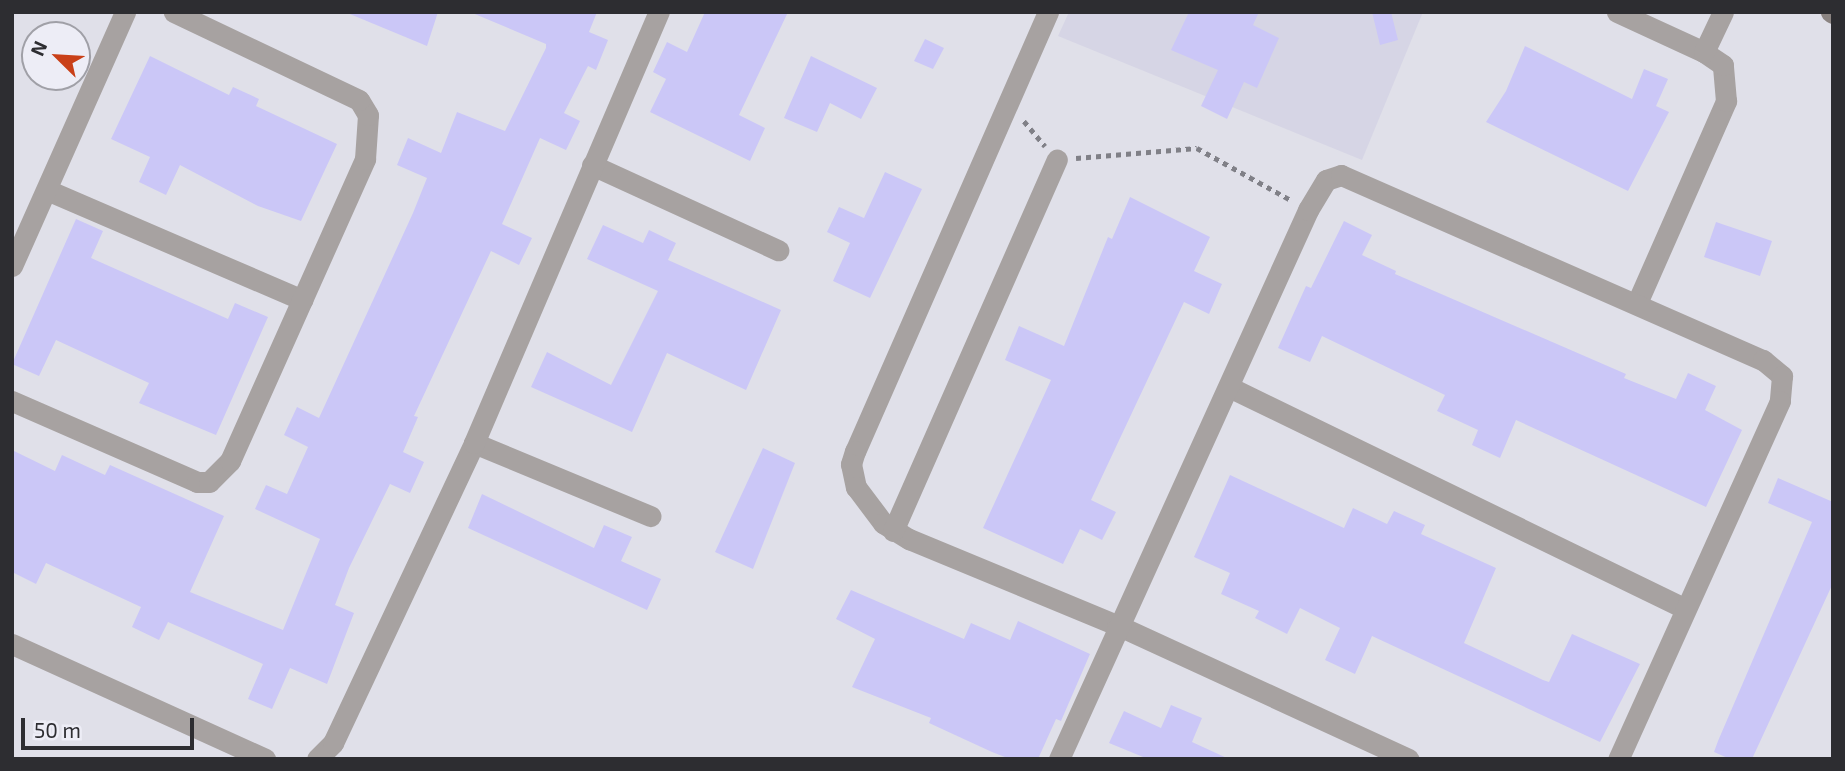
<!DOCTYPE html>
<style>
body{margin:0}
#map{position:relative;width:1845px;height:771px;overflow:hidden;background:#e0e0e9;font-family:"Exo 2",sans-serif}
div>[style]{position:absolute}
.built>*{inset:0;background:#d6d5e5}
.building>*{inset:0;background:#cbc7f7}
.path>*{height:4.5px;margin-top:-2.25px;transform-origin:0;background:repeating-linear-gradient(90deg,#808087 0 5px,transparent 0 10px)}
.street>*{height:21px;margin:-10.5px;padding:0 10.5px;transform-origin:10.5px;border-radius:10.5px;background:#a7a2a1}
.secondary>*{height:21px;margin:-10.5px;padding:0 10.5px;transform-origin:10.5px;border-radius:10.5px;background:#8b8482}
span{translate:-50% -50%;white-space:nowrap;text-align:center;line-height:1.15;-webkit-text-stroke:6px #ededf6;paint-order:stroke}
.frame{position:absolute;inset:0;border:14px solid #2d2d31;pointer-events:none}
.north{position:absolute;left:21px;top:21px;width:70px;height:70px;box-sizing:border-box;background:#ededf6;border:2px solid #a0a0a7;border-radius:50%;rotate:294deg;font-size:19px;font-weight:700;line-height:28px;text-align:center;color:#2d2d31}
.north::after{content:'';display:block;margin:auto;width:24px;height:32px;background:#c94018;clip-path:polygon(50% 0,100% 100%,50% 72%,0 100%)}
.scale{position:absolute;left:21px;top:718px;width:173px;height:32px;box-sizing:border-box;border:4px solid #2d2d31;border-top:0;padding-left:9px;font-size:21px;line-height:24px;white-space:nowrap;color:#2d2d31;-webkit-text-stroke:5px #ededf6;paint-order:stroke}
</style>
<div id="map">
<div class="built">
<i style="clip-path:polygon(1069px 12px,1423px 12px,1362px 160px,1058px 36px)"></i>
</div>
<div class="building">
<i style="clip-path:polygon(345px 12px,438px 12px,427px 46px)"></i>
<i style="clip-path:polygon(470px 12px,597px 12px,589px 32px,608px 40px,596px 70px,588px 66px,564px 113px,580px 121px,566px 150px,540px 138px,502px 224px,532px 238px,519px 265px,491px 251px,414px 416px,418px 417px,403px 452px,424px 462px,410px 493px,390px 484px,349px 568px,335px 605px,354px 613px,327px 684px,290px 668px,272px 709px,248px 699px,263px 664px,168px 622px,159px 640px,132px 627px,141px 607px,46px 563px,36px 584px,12px 572px,12px 450px,55px 471px,62px 455px,105px 475px,110px 465px,224px 516px,190px 592px,283px 630px,320px 539px,255px 509px,266px 485px,287px 494px,308px 447px,284px 435px,297px 407px,319px 418px,413px 213px,427px 178px,397px 165px,408px 138px,441px 153px,457px 112px,505px 131px,546px 48px,546px 44px)"></i>
<i style="clip-path:polygon(705px 12px,788px 12px,739px 115px,765px 128px,750px 161px,650px 112px,666px 79px,653px 72px,667px 42px,687px 52px)"></i>
<i style="clip-path:polygon(1189px 12px,1259px 12px,1253px 25px,1279px 38px,1257px 88px,1244px 82px,1227px 119px,1201px 106px,1218px 70px,1171px 50px)"></i>
<i style="clip-path:polygon(1372px 12px,1391px 12px,1398px 40px,1380px 45px)"></i>
<i style="clip-path:polygon(925px 39px,944px 48px,933px 69px,914px 61px)"></i>
<i style="clip-path:polygon(1525px 46px,1632px 99px,1644px 69px,1668px 79px,1656px 106px,1669px 112px,1628px 191px,1486px 122px,1506px 91px)"></i>
<i style="clip-path:polygon(150px 56px,229px 95px,233px 87px,259px 99px,256px 106px,337px 144px,301px 221px,258px 206px,180px 165px,166px 195px,139px 182px,150px 157px,111px 139px)"></i>
<i style="clip-path:polygon(811px 56px,877px 88px,861px 119px,830px 103px,817px 132px,784px 118px)"></i>
<i style="clip-path:polygon(885px 172px,922px 189px,870px 298px,833px 281px,850px 243px,827px 232px,839px 207px,864px 218px)"></i>
<i style="clip-path:polygon(1130px 197px,1210px 237px,1194px 271px,1222px 284px,1209px 314px,1184px 302px,1091px 500px,1116px 512px,1102px 540px,1080px 529px,1063px 564px,983px 528px,1051px 380px,1005px 360px,1019px 326px,1064px 346px,1108px 237px,1112px 239px)"></i>
<i style="clip-path:polygon(76px 219px,103px 231px,91px 258px,228px 319px,235px 303px,268px 317px,216px 435px,139px 403px,149px 383px,56px 340px,39px 376px,12px 364px)"></i>
<i style="clip-path:polygon(1344px 221px,1372px 235px,1362px 255px,1396px 271px,1395px 274px,1626px 374px,1624px 378px,1676px 399px,1688px 373px,1716px 386px,1705px 410px,1742px 430px,1706px 507px,1516px 420px,1500px 458px,1472px 445px,1478px 430px,1437px 411px,1445px 395px,1322px 336px,1310px 362px,1278px 348px,1306px 286px,1311px 288px)"></i>
<i style="clip-path:polygon(1716px 222px,1772px 241px,1760px 276px,1704px 257px)"></i>
<i style="clip-path:polygon(603px 225px,643px 243px,649px 230px,676px 243px,668px 260px,781px 310px,746px 390px,667px 353px,632px 432px,531px 387px,547px 352px,611px 385px,658px 291px,587px 259px)"></i>
<i style="clip-path:polygon(763px 448px,795px 463px,753px 569px,715px 552px)"></i>
<i style="clip-path:polygon(1230px 475px,1344px 528px,1353px 508px,1387px 524px,1394px 511px,1425px 525px,1421px 534px,1496px 568px,1464px 643px,1543px 680px,1549px 682px,1572px 634px,1640px 664px,1600px 742px,1372px 636px,1355px 674px,1325px 660px,1340px 628px,1300px 608px,1287px 634px,1255px 618px,1259px 611px,1221px 594px,1230px 573px,1194px 557px)"></i>
<i style="clip-path:polygon(1778px 478px,1833px 502px,1833px 583px,1752px 759px,1730px 759px,1714px 752px,1718px 741px,1812px 522px,1768px 503px)"></i>
<i style="clip-path:polygon(482px 494px,594px 548px,604px 525px,632px 537px,621px 561px,661px 579px,647px 610px,468px 528px)"></i>
<i style="clip-path:polygon(851px 590px,964px 639px,971px 623px,1010px 640px,1018px 621px,1090px 654px,1061px 721px,1056px 719px,1038px 759px,1010px 759px,992px 752px,929px 723px,931px 718px,852px 687px,875px 639px,836px 619px)"></i>
<i style="clip-path:polygon(1171px 705px,1202px 718px,1192px 742px,1229px 759px,1148px 759px,1109px 743px,1124px 711px,1161px 728px)"></i>
</div>
<div class="path">
<i style="left:1024px;top:121px;width:33px;rotate:50deg"></i>
<i style="left:1076px;top:158px;width:121px;rotate:-4.7deg"></i>
<i style="left:1197px;top:148px;width:107px;rotate:29deg"></i>
</div>
<div class="street">
<i style="left:1048px;top:12px;width:480px;rotate:113.7deg"></i>
<i style="left:855px;top:451px;width:14px;rotate:107deg"></i>
<i style="left:851px;top:464px;width:24px;rotate:78deg"></i>
<i style="left:856px;top:487px;width:45px;rotate:53.1deg"></i>
<i style="left:883px;top:523px;width:31px;rotate:32deg"></i>
<i style="left:909px;top:539px;width:225px;rotate:22.5deg"></i>
<i style="left:1117px;top:625px;width:321px;rotate:24.7deg"></i>
<i style="left:1617px;top:12px;width:96px;rotate:24.7deg"></i>
<i style="left:592px;top:165px;width:205px;rotate:24.6deg"></i>
<i style="left:47px;top:190px;width:278px;rotate:23.3deg"></i>
<i style="left:12px;top:266px;width:278px;rotate:-66deg"></i>
<i style="left:1637px;top:303px;width:221px;rotate:-66.2deg"></i>
<i style="left:1726px;top:101px;width:36px;rotate:-95deg"></i>
<i style="left:1723px;top:65px;width:23px;rotate:-146deg"></i>
<i style="left:1704px;top:52px;width:44px;rotate:-64.6deg"></i>
<i style="left:1229px;top:387px;width:506px;rotate:25.91deg"></i>
<i style="left:12px;top:401px;width:202px;rotate:23.6deg"></i>
<i style="left:197px;top:482px;width:12px"></i>
<i style="left:209px;top:482px;width:30px;rotate:-45deg"></i>
<i style="left:230px;top:461px;width:331px;rotate:-65.9deg"></i>
<i style="left:365px;top:159px;width:44px;rotate:-86.1deg"></i>
<i style="left:368px;top:115px;width:17px;rotate:-121deg"></i>
<i style="left:359px;top:100px;width:205px;rotate:-154.6deg"></i>
<i style="left:474px;top:443px;width:191px;rotate:22.5deg"></i>
<i style="left:893px;top:531px;width:406px;rotate:-66.2deg"></i>
<i style="left:12px;top:644px;width:278px;rotate:24.4deg"></i>
<i style="left:317px;top:759px;width:23px;rotate:-45deg"></i>
<i style="left:333px;top:743px;width:331px;rotate:-64.8deg"></i>
<i style="left:474px;top:443px;width:469px;rotate:-66.8deg"></i>
<i style="left:1059px;top:759px;width:603px;rotate:-65.6deg"></i>
<i style="left:1308px;top:210px;width:35px;rotate:-59deg"></i>
<i style="left:1326px;top:180px;width:16px;rotate:-18deg"></i>
<i style="left:1341px;top:175px;width:461px;rotate:23.7deg"></i>
<i style="left:1763px;top:360px;width:25px;rotate:40deg"></i>
<i style="left:1782px;top:376px;width:25px;rotate:95deg"></i>
<i style="left:1780px;top:401px;width:393px;rotate:114.3deg"></i>
</div>
<div class="secondary">
<i style="left:1831px;top:12px;width:2px;rotate:27deg"></i>
</div>
<div class="frame"></div>
<div class="north">N</div>
<div class="scale">50 m</div>
</div>
